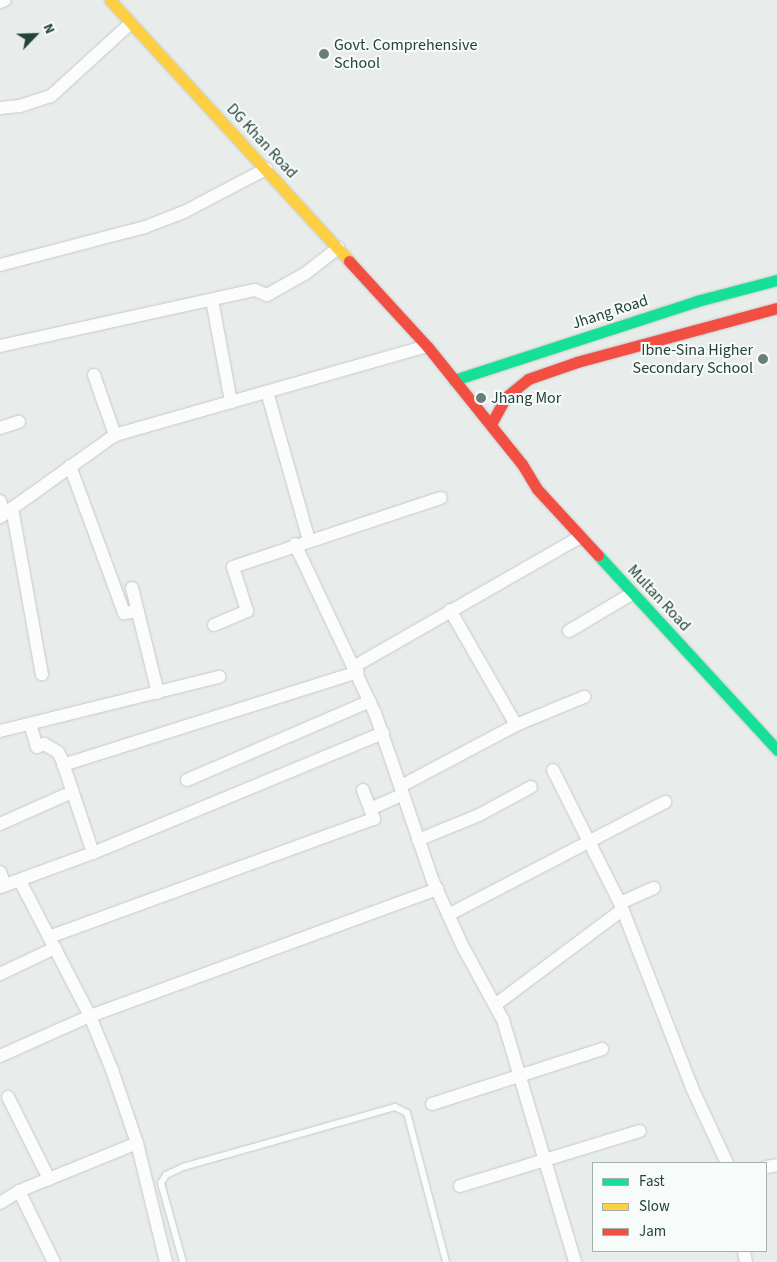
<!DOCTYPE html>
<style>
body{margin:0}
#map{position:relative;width:777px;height:1262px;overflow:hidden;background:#e8edeb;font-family:"Source Sans 3",sans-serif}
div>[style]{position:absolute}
.roads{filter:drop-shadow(0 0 1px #c5cac8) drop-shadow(0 0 1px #c5cac8)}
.lane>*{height:6px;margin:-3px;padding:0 3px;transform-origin:3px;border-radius:3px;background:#fcfcfc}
.street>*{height:12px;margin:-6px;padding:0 6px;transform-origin:6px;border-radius:6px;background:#fcfcfc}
.fast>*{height:11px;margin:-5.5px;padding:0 5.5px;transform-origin:5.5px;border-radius:5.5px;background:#16e098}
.slow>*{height:11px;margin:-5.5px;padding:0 5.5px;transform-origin:5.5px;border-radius:5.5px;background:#ffcf43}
.jam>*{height:11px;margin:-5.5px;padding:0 5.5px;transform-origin:5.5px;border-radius:5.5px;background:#f24e42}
.dots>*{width:14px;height:14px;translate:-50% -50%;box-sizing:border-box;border:2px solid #f7fbf9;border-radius:50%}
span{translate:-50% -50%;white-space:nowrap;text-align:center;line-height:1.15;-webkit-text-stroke:4px #f7fbf9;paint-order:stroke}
.poi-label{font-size:16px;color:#24423a}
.left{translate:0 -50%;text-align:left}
.right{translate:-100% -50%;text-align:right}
.street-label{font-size:16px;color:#24423a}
.legend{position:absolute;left:592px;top:1162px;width:175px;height:90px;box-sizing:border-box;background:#f7fbf9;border:1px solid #a3b1ad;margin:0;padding:6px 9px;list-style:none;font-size:15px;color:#24423a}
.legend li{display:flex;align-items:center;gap:10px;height:25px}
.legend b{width:25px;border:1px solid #a3b1ad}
.north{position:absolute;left:10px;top:10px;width:50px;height:50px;-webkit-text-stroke:4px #f7fbf9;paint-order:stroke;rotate:66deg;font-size:14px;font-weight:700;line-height:20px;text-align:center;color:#24423a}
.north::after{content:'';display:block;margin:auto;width:18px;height:22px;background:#24423a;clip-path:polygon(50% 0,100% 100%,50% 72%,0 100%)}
</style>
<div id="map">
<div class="roads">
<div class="lane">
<i style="left:183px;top:1262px;width:82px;rotate:-105.6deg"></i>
<i style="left:161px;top:1183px;width:9px;rotate:-58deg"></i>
<i style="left:166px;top:1175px;width:19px;rotate:-25deg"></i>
<i style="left:183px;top:1167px;width:220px;rotate:-15.8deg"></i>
<i style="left:395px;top:1107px;width:13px;rotate:27deg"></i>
<i style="left:407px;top:1113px;width:154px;rotate:75.3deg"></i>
</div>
<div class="street">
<i style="left:0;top:2px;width:5px;rotate:-22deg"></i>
<i style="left:0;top:108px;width:20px;rotate:-6deg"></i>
<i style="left:20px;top:106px;width:33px;rotate:-18deg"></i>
<i style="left:51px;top:96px;width:108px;rotate:-42.4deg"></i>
<i style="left:0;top:265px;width:150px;rotate:-14.7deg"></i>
<i style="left:145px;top:227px;width:42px;rotate:-21deg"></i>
<i style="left:184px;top:212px;width:93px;rotate:-27.7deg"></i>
<i style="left:212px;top:300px;width:104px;rotate:79.4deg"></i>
<i style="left:0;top:346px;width:261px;rotate:-12.4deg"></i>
<i style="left:255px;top:290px;width:13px;rotate:23deg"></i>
<i style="left:267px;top:295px;width:45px;rotate:-29.4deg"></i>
<i style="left:306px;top:273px;width:41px;rotate:-38deg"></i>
<i style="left:94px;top:375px;width:64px;rotate:70.7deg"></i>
<i style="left:267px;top:392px;width:154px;rotate:74.2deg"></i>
<i style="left:0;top:428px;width:20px;rotate:-18deg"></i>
<i style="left:70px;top:466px;width:157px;rotate:69.8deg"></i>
<i style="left:124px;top:613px;width:14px;rotate:-8deg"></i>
<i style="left:0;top:501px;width:14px;rotate:73deg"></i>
<i style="left:12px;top:508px;width:169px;rotate:79.8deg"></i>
<i style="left:0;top:517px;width:141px;rotate:-35.5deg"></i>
<i style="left:115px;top:435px;width:324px;rotate:-15.9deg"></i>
<i style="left:295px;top:544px;width:187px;rotate:64.7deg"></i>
<i style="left:375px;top:713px;width:176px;rotate:71deg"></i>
<i style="left:432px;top:879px;width:75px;rotate:65.5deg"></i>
<i style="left:463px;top:947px;width:83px;rotate:61.3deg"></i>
<i style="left:503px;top:1020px;width:252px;rotate:73.4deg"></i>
<i style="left:132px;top:588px;width:108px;rotate:76.1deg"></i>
<i style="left:450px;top:610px;width:133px;rotate:60.1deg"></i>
<i style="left:214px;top:625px;width:36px;rotate:-23deg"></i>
<i style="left:247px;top:611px;width:46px;rotate:-107.7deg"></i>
<i style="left:233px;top:567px;width:219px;rotate:-18.4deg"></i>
<i style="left:569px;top:631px;width:74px;rotate:-30.7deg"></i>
<i style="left:355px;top:666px;width:259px;rotate:-29.8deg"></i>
<i style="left:30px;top:724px;width:24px;rotate:73deg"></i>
<i style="left:37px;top:747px;width:8px;rotate:-23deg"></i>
<i style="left:44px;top:744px;width:16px;rotate:30deg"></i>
<i style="left:58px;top:752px;width:9px;rotate:63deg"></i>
<i style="left:62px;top:760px;width:98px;rotate:71.6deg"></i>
<i style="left:0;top:731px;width:226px;rotate:-13.9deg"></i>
<i style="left:63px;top:765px;width:309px;rotate:-17.5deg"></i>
<i style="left:553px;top:770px;width:149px;rotate:63.3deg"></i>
<i style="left:620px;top:903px;width:199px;rotate:68.7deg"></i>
<i style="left:692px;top:1088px;width:83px;rotate:65deg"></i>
<i style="left:187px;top:780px;width:199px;rotate:-23.3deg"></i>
<i style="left:401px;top:786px;width:130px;rotate:-27.9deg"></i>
<i style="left:516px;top:725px;width:74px;rotate:-22.4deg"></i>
<i style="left:370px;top:809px;width:36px;rotate:-24deg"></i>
<i style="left:0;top:824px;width:77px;rotate:-23.9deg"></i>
<i style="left:418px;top:840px;width:66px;rotate:-22.3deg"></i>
<i style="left:479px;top:815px;width:59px;rotate:-28.3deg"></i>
<i style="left:0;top:872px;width:14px;rotate:69deg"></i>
<i style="left:20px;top:881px;width:152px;rotate:62.6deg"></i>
<i style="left:90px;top:1016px;width:58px;rotate:67.8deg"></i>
<i style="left:112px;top:1070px;width:77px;rotate:71.1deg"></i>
<i style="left:137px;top:1143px;width:122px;rotate:76.3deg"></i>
<i style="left:0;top:887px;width:99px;rotate:-20.1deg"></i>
<i style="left:93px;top:853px;width:314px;rotate:-22.5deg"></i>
<i style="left:620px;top:903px;width:37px;rotate:-24deg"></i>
<i style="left:448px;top:915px;width:245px;rotate:-27.5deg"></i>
<i style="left:49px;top:937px;width:346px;rotate:-20deg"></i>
<i style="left:374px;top:819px;width:31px;rotate:-111deg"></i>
<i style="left:0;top:974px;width:61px;rotate:-25.3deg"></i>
<i style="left:495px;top:1005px;width:159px;rotate:-36.8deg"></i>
<i style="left:0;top:1056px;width:98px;rotate:-24deg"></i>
<i style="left:90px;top:1016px;width:370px;rotate:-20.1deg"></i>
<i style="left:8px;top:1097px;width:92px;rotate:63.4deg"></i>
<i style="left:432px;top:1104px;width:179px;rotate:-17.9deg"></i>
<i style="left:766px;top:1167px;width:11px;rotate:-10deg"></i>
<i style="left:460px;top:1186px;width:188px;rotate:-17deg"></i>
<i style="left:19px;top:1191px;width:79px;rotate:63.8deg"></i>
<i style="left:0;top:1203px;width:22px;rotate:-32deg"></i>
<i style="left:19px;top:1191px;width:127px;rotate:-22.1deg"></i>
<i style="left:744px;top:1251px;width:11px;rotate:80deg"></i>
</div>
<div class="fast">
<i style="left:454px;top:380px;width:256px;rotate:-18deg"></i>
<i style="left:697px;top:301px;width:83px;rotate:-14.7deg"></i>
<i style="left:598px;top:555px;width:265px;rotate:47.4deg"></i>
</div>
<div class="slow">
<i style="left:110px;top:0;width:354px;rotate:47.5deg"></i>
</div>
<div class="jam">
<i style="left:349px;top:261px;width:115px;rotate:47.5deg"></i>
<i style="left:427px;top:346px;width:151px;rotate:51.2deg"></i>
<i style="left:522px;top:464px;width:29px;rotate:59deg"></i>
<i style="left:537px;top:489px;width:90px;rotate:47.3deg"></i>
<i style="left:491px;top:424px;width:31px;rotate:-61deg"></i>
<i style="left:506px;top:397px;width:28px;rotate:-39deg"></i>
<i style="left:528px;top:379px;width:52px;rotate:-19.1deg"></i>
<i style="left:577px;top:362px;width:207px;rotate:-15.1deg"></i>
</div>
</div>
<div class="dots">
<i style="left:324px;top:54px;background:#697e78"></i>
<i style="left:763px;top:359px;background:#697e78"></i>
<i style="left:481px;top:398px;background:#697e78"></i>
</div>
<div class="poi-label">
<span class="left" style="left:334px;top:54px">Govt. Comprehensive<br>School</span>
<span class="right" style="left:753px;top:359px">Ibne-Sina Higher<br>Secondary School</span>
<span class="left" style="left:491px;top:398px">Jhang Mor</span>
</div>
<div class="street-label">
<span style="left:262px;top:141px;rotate:47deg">DG Khan Road</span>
<span style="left:610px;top:312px;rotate:-18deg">Jhang Road</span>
<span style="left:659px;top:598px;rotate:47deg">Multan Road</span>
</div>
<ul class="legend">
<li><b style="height:6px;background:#16e098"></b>Fast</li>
<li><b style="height:6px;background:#ffcf43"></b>Slow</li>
<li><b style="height:6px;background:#f24e42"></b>Jam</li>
</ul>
<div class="north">N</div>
</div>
